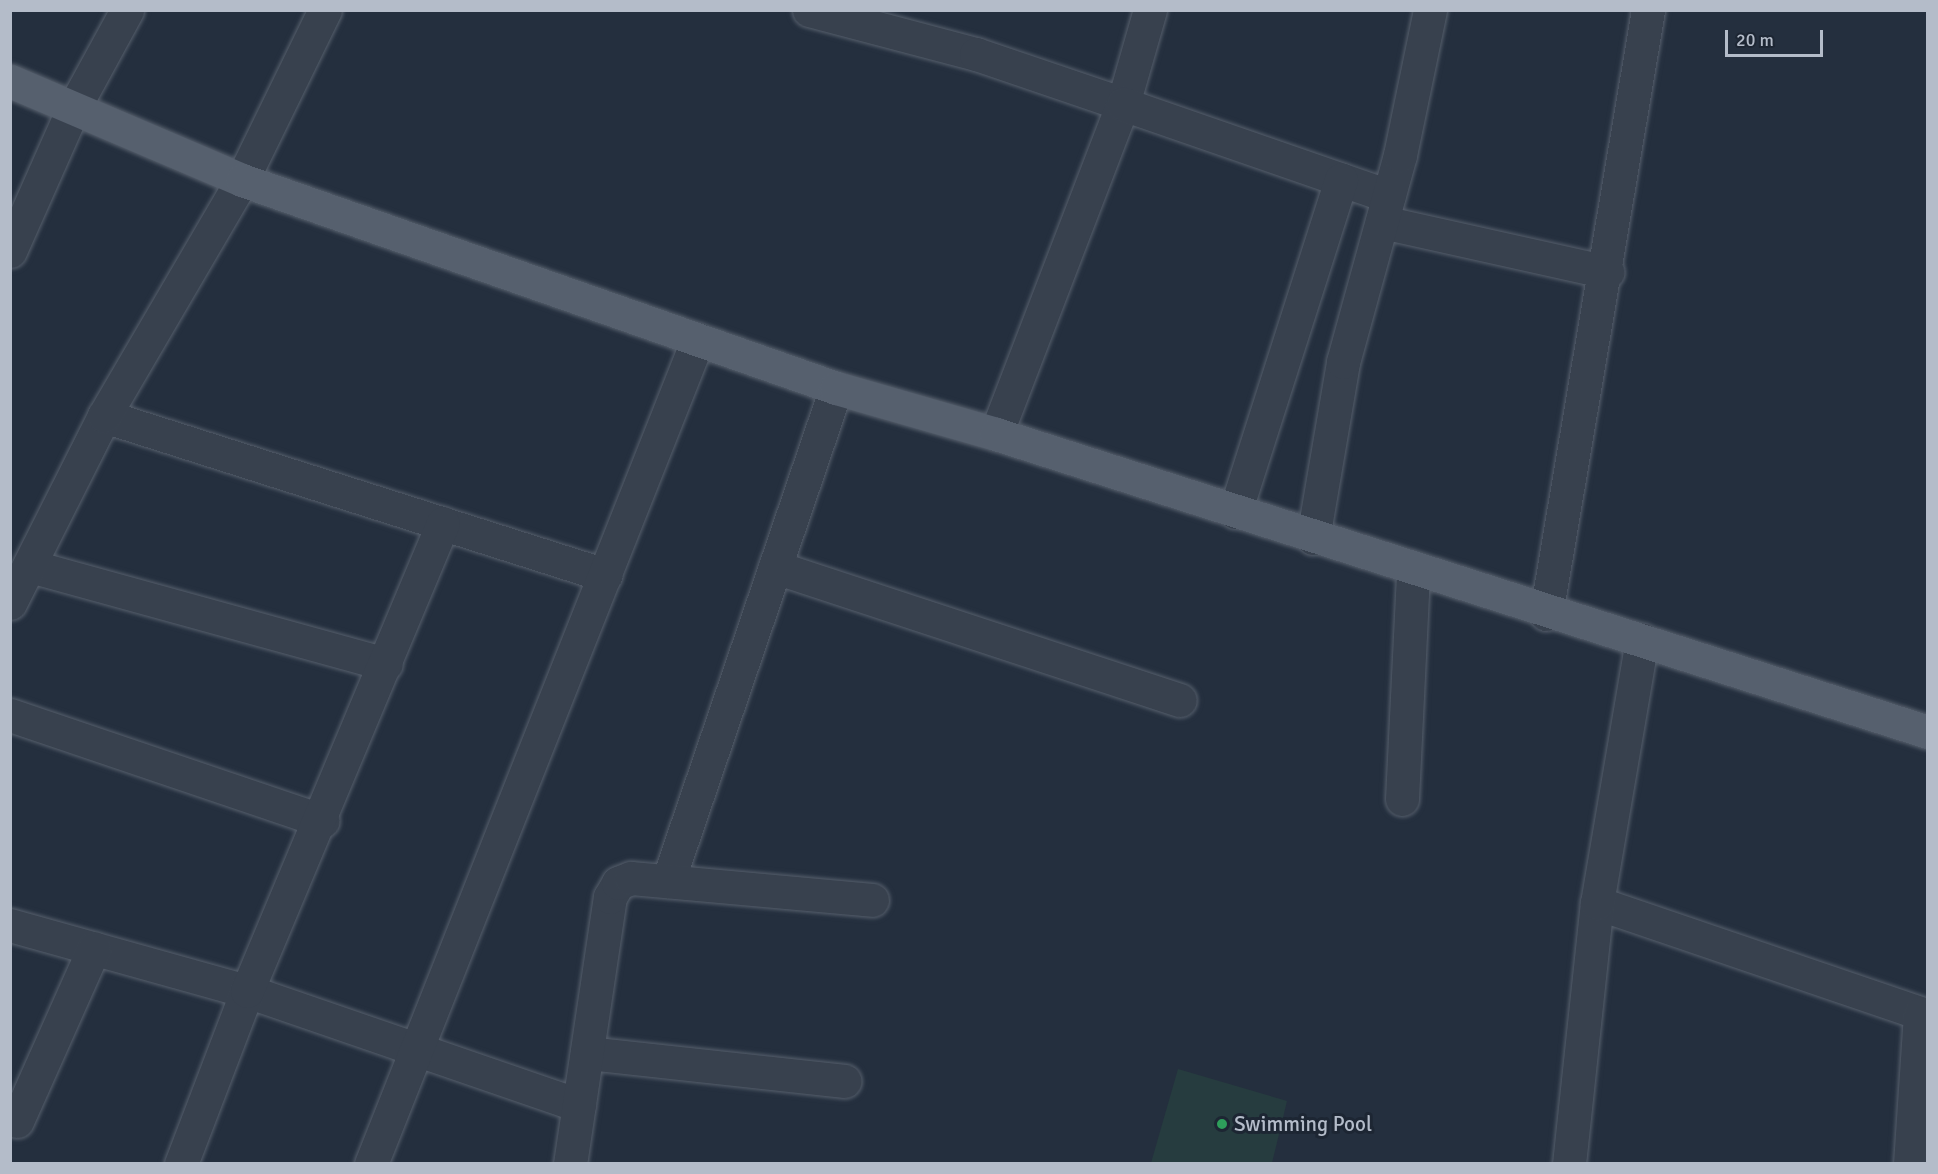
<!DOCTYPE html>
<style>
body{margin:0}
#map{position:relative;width:1938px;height:1174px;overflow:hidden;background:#242f3e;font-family:Signika,sans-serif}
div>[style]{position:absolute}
.green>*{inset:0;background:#263c3f}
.roads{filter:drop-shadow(0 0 2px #565f6c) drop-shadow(0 0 2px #565f6c)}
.minor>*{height:33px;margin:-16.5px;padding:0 16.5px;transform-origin:16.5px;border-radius:16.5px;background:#38414e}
.major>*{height:33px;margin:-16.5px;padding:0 16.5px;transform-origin:16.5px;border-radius:16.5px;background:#56606e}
.dots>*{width:16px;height:16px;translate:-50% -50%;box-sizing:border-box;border:3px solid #1d2633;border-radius:50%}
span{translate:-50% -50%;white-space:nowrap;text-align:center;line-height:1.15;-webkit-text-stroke:6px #1d2633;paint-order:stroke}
.poi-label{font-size:21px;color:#b4bcc9}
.left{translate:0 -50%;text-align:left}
.frame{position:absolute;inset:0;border:12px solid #b4bcc9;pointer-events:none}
.scale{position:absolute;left:1725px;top:30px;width:98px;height:27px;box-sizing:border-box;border:3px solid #b4bcc9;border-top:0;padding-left:8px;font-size:18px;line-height:21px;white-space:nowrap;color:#b4bcc9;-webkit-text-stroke:4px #1d2633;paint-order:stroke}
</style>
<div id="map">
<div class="green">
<i style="clip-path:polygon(1178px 1069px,1287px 1101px,1272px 1163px,1151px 1163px)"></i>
</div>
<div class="roads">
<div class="minor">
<i style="left:809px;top:10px;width:173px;rotate:14.8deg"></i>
<i style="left:976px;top:54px;width:155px;rotate:18.8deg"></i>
<i style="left:1123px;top:104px;width:98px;rotate:-74deg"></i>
<i style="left:1382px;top:222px;width:231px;rotate:12.5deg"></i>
<i style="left:10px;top:251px;width:153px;rotate:-66.1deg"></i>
<i style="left:72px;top:111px;width:115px;rotate:-61.4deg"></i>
<i style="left:104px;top:416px;width:526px;rotate:17.61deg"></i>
<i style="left:996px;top:434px;width:354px;rotate:-69deg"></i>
<i style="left:1123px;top:104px;width:281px;rotate:19.1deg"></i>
<i style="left:1235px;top:512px;width:349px;rotate:-72.3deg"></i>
<i style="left:1313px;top:538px;width:179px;rotate:-80.3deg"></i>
<i style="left:1343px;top:362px;width:215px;rotate:-74.6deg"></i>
<i style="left:1400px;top:155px;width:148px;rotate:-78.3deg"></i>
<i style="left:30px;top:566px;width:369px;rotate:15.4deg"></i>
<i style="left:775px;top:567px;width:426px;rotate:18.2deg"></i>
<i style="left:10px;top:603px;width:209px;rotate:-63.3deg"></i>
<i style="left:104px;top:416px;width:273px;rotate:-59.7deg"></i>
<i style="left:242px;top:180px;width:189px;rotate:-64deg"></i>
<i style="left:1546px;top:614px;width:613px;rotate:-80.41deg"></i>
<i style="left:10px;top:715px;width:330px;rotate:18.7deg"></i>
<i style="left:1402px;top:799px;width:229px;rotate:-87.2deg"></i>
<i style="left:668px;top:881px;width:521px;rotate:-71.18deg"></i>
<i style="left:1597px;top:903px;width:350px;rotate:18.8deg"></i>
<i style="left:10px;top:925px;width:246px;rotate:15.6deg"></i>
<i style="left:247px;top:991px;width:351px;rotate:19deg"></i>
<i style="left:587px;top:1053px;width:259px;rotate:6.2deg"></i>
<i style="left:17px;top:1121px;width:189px;rotate:-66deg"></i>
<i style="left:181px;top:1164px;width:185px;rotate:-69.1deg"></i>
<i style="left:247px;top:991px;width:507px;rotate:-67.28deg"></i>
<i style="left:371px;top:1164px;width:887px;rotate:-68.38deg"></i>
<i style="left:570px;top:1164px;width:270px;rotate:-81.5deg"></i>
<i style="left:610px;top:897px;width:16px;rotate:-60deg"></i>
<i style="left:618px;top:883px;width:14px;rotate:-21deg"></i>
<i style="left:631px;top:878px;width:242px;rotate:5.2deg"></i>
<i style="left:1569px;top:1164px;width:262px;rotate:-83.9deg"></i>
<i style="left:1597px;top:903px;width:267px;rotate:-80.3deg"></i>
<i style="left:1910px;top:1164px;width:150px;rotate:-86.2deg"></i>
</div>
<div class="major">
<i style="left:10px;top:81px;width:252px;rotate:23.1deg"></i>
<i style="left:242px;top:180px;width:629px;rotate:19.3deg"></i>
<i style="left:836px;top:388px;width:166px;rotate:16deg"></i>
<i style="left:996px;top:434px;width:978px;rotate:17.73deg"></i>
</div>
</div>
<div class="dots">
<i style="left:1222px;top:1124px;background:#2e9e5b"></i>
</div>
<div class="poi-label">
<span class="left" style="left:1234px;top:1124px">Swimming Pool</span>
</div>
<div class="frame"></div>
<div class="scale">20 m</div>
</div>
